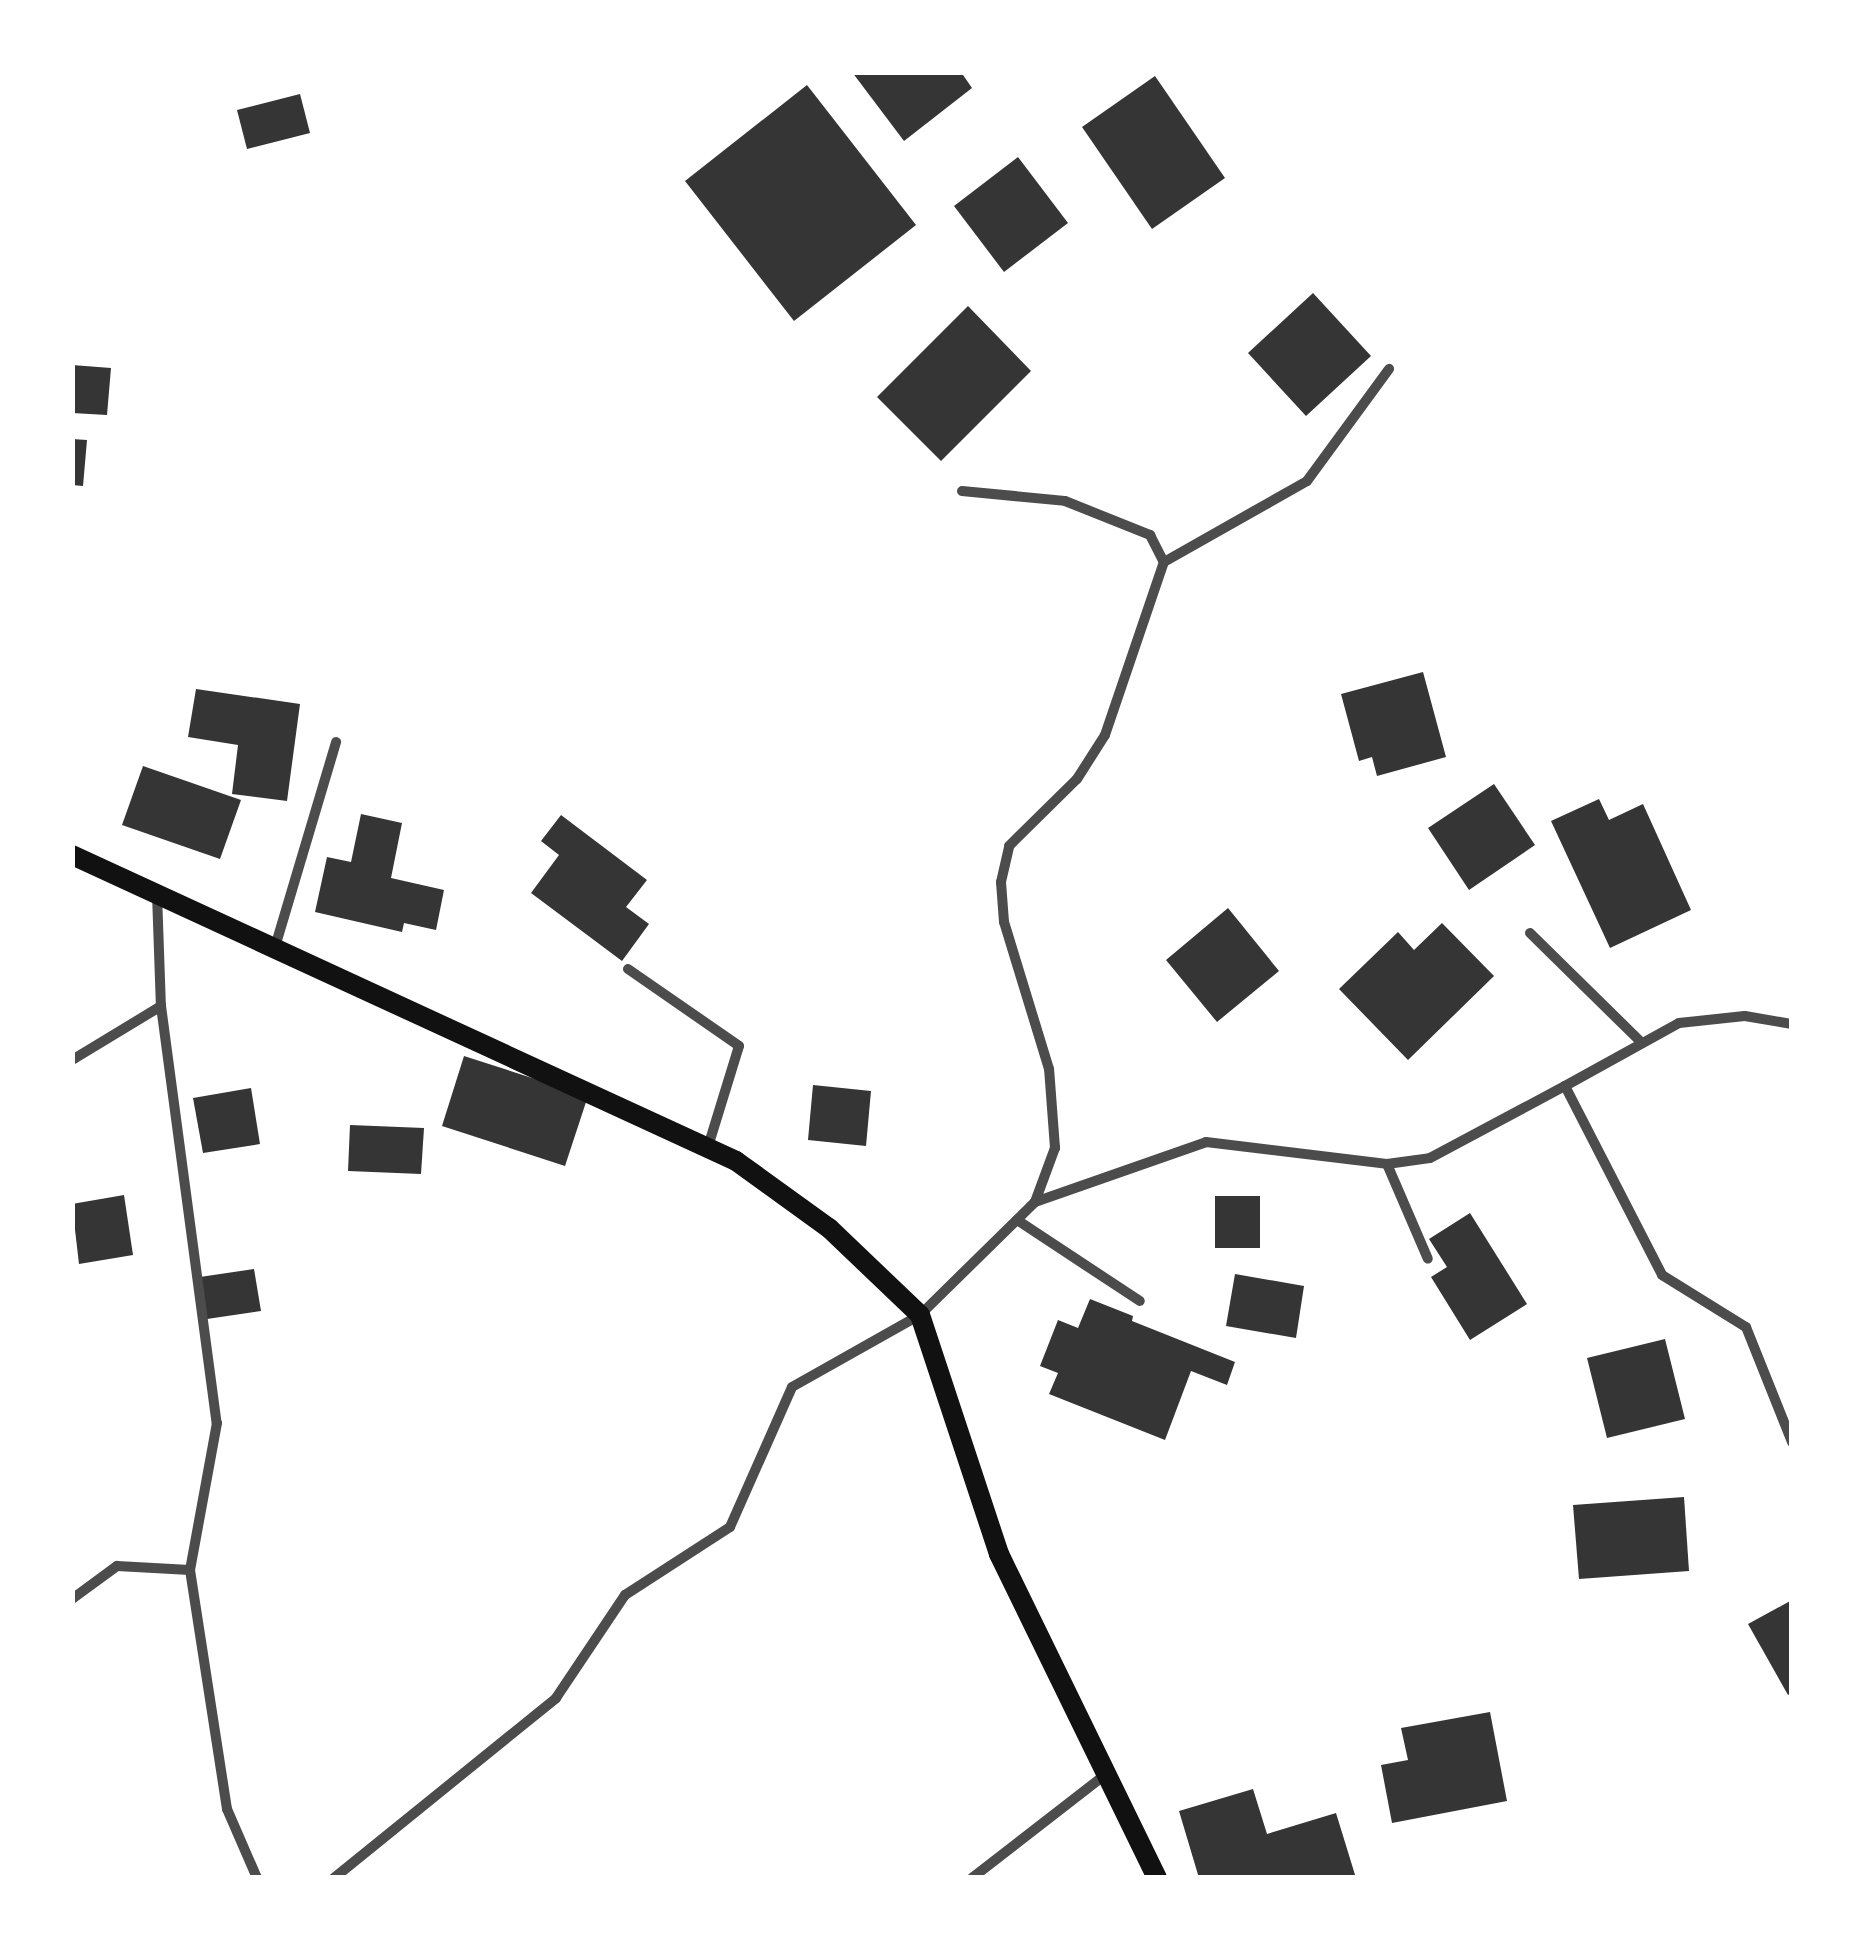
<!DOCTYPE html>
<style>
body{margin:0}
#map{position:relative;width:1864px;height:1950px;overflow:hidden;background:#fff;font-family:"Libre Baskerville",serif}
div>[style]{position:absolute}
.building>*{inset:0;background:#353535}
.minor>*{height:10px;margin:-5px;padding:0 5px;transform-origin:5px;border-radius:5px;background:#4c4c4c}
.secondary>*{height:20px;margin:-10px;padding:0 10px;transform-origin:10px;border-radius:10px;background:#111}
span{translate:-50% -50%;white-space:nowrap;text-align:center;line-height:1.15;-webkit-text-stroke:9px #fff;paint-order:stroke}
.frame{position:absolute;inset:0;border:75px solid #fff;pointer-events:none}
</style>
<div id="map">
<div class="building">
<i style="clip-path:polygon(852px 72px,961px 72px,972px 88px,904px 141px)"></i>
<i style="clip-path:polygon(1155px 76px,1225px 178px,1152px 229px,1082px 127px)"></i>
<i style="clip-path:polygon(807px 85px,916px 225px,794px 321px,685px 181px)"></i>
<i style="clip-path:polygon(300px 94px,310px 133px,247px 149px,237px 110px)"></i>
<i style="clip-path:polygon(1018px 157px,1068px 223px,1004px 272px,954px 206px)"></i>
<i style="clip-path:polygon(1313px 293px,1371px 356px,1306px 416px,1248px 353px)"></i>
<i style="clip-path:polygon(968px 306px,1031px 371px,941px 461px,877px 397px)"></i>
<i style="clip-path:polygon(72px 365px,111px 368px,107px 415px,72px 413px)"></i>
<i style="clip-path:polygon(72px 439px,87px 440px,83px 486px,72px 485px)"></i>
<i style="clip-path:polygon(1423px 672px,1446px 757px,1377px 776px,1372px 757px,1359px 761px,1341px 694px)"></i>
<i style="clip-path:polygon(196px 689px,300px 704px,287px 801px,232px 794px,238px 745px,188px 737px)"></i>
<i style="clip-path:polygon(143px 766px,241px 800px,220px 859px,122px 825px)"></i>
<i style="clip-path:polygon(1494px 784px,1535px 845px,1469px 890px,1428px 828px)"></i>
<i style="clip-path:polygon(1599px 799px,1609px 820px,1643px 804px,1691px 910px,1610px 948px,1551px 821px)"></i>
<i style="clip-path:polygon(361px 814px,402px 823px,391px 878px,444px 890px,436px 930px,404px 923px,402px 932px,315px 912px,327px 857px,351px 862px)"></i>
<i style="clip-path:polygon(561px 815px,647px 880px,626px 907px,649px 924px,622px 961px,531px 893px,559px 855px,541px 841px)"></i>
<i style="clip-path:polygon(1228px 908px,1279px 971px,1217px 1022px,1166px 960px)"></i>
<i style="clip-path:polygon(1442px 923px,1494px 976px,1408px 1060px,1339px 989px,1398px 932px,1414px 950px)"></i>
<i style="clip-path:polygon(464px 1056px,588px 1096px,565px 1166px,442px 1126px)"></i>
<i style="clip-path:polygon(813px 1085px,871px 1091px,866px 1146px,808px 1140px)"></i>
<i style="clip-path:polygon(251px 1088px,260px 1144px,203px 1153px,193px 1098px)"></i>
<i style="clip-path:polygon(350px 1125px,424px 1128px,421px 1174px,348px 1171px)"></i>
<i style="clip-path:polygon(124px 1195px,133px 1255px,79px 1264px,72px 1204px)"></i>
<i style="clip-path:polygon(1215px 1196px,1260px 1196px,1260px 1248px,1215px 1248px)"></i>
<i style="clip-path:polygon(1470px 1213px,1527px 1304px,1470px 1340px,1431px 1277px,1447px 1267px,1429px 1239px)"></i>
<i style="clip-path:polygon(254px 1269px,261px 1311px,207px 1319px,200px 1277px)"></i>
<i style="clip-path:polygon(1235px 1274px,1304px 1286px,1296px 1338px,1226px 1326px)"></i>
<i style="clip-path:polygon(1090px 1299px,1133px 1316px,1132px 1321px,1235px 1362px,1227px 1385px,1191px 1371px,1165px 1440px,1049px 1394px,1058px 1373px,1040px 1366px,1058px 1320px,1078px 1328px)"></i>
<i style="clip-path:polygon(1665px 1339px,1685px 1419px,1607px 1438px,1587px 1358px)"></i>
<i style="clip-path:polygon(1684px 1497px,1689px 1571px,1579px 1579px,1573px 1505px)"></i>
<i style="clip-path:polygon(1792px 1600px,1792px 1693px,1788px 1695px,1748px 1624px)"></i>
<i style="clip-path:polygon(1490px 1712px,1507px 1801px,1392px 1823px,1381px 1765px,1408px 1760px,1401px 1728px)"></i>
<i style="clip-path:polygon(1253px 1789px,1267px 1834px,1336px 1813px,1356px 1878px,1199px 1878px,1179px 1811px)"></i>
</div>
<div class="minor">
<i style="left:962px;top:491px;width:103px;rotate:5.5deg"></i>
<i style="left:1065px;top:501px;width:92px;rotate:21.8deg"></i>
<i style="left:1150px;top:535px;width:30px;rotate:63deg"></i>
<i style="left:157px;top:894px;width:112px;rotate:88deg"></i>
<i style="left:161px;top:1006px;width:421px;rotate:82.4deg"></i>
<i style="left:217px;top:1423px;width:149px;rotate:100.4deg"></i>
<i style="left:190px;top:1570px;width:242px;rotate:81.2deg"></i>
<i style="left:227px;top:1809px;width:75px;rotate:66.5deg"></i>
<i style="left:1530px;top:933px;width:157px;rotate:44.5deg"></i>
<i style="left:275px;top:947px;width:214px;rotate:-73.4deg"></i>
<i style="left:628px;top:969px;width:135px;rotate:34.7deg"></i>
<i style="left:739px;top:1046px;width:106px;rotate:107.1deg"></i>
<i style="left:72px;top:1060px;width:104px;rotate:-31.2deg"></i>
<i style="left:1565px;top:1086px;width:130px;rotate:-28.9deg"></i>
<i style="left:1679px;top:1023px;width:66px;rotate:-6.1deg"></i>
<i style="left:1745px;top:1016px;width:48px;rotate:9.7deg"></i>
<i style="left:1387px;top:1164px;width:103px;rotate:66.7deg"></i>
<i style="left:1035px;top:1202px;width:58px;rotate:-69.7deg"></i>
<i style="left:1055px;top:1148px;width:79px;rotate:-94.3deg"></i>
<i style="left:1049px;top:1069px;width:154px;rotate:-107deg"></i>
<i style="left:1004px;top:922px;width:40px;rotate:-94.3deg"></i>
<i style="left:1001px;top:882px;width:37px;rotate:-77deg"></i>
<i style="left:1009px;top:846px;width:95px;rotate:-44.6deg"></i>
<i style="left:1077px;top:779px;width:52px;rotate:-57.5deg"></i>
<i style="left:1105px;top:735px;width:183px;rotate:-71.2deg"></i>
<i style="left:1164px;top:562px;width:164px;rotate:-29.5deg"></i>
<i style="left:1307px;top:481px;width:139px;rotate:-53.8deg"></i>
<i style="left:1017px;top:1220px;width:147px;rotate:33.4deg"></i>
<i style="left:72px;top:1599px;width:56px;rotate:-36.3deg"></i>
<i style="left:117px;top:1566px;width:73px;rotate:3.1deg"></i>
<i style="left:334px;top:1878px;width:286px;rotate:-39deg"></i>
<i style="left:556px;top:1698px;width:124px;rotate:-56.2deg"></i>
<i style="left:625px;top:1595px;width:125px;rotate:-32.9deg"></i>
<i style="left:730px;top:1527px;width:153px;rotate:-66.1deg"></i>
<i style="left:792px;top:1387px;width:147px;rotate:-29.4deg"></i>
<i style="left:920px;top:1315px;width:161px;rotate:-44.5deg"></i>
<i style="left:1035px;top:1202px;width:181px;rotate:-19.3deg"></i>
<i style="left:1206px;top:1142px;width:182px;rotate:6.9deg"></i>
<i style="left:1387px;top:1164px;width:43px;rotate:-7.9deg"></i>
<i style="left:1430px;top:1158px;width:153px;rotate:-28.1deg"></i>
<i style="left:1565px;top:1086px;width:212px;rotate:62.8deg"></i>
<i style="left:1662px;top:1275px;width:99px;rotate:31.8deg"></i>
<i style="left:1746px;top:1327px;width:124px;rotate:68.2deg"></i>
<i style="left:972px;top:1878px;width:170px;rotate:-37.8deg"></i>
</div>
<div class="secondary">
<i style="left:72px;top:855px;width:731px;rotate:24.74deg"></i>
<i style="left:736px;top:1161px;width:115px;rotate:35.8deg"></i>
<i style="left:829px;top:1228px;width:126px;rotate:43.7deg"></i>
<i style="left:920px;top:1315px;width:252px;rotate:71.7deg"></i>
<i style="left:999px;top:1554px;width:360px;rotate:64deg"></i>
</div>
<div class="frame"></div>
</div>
